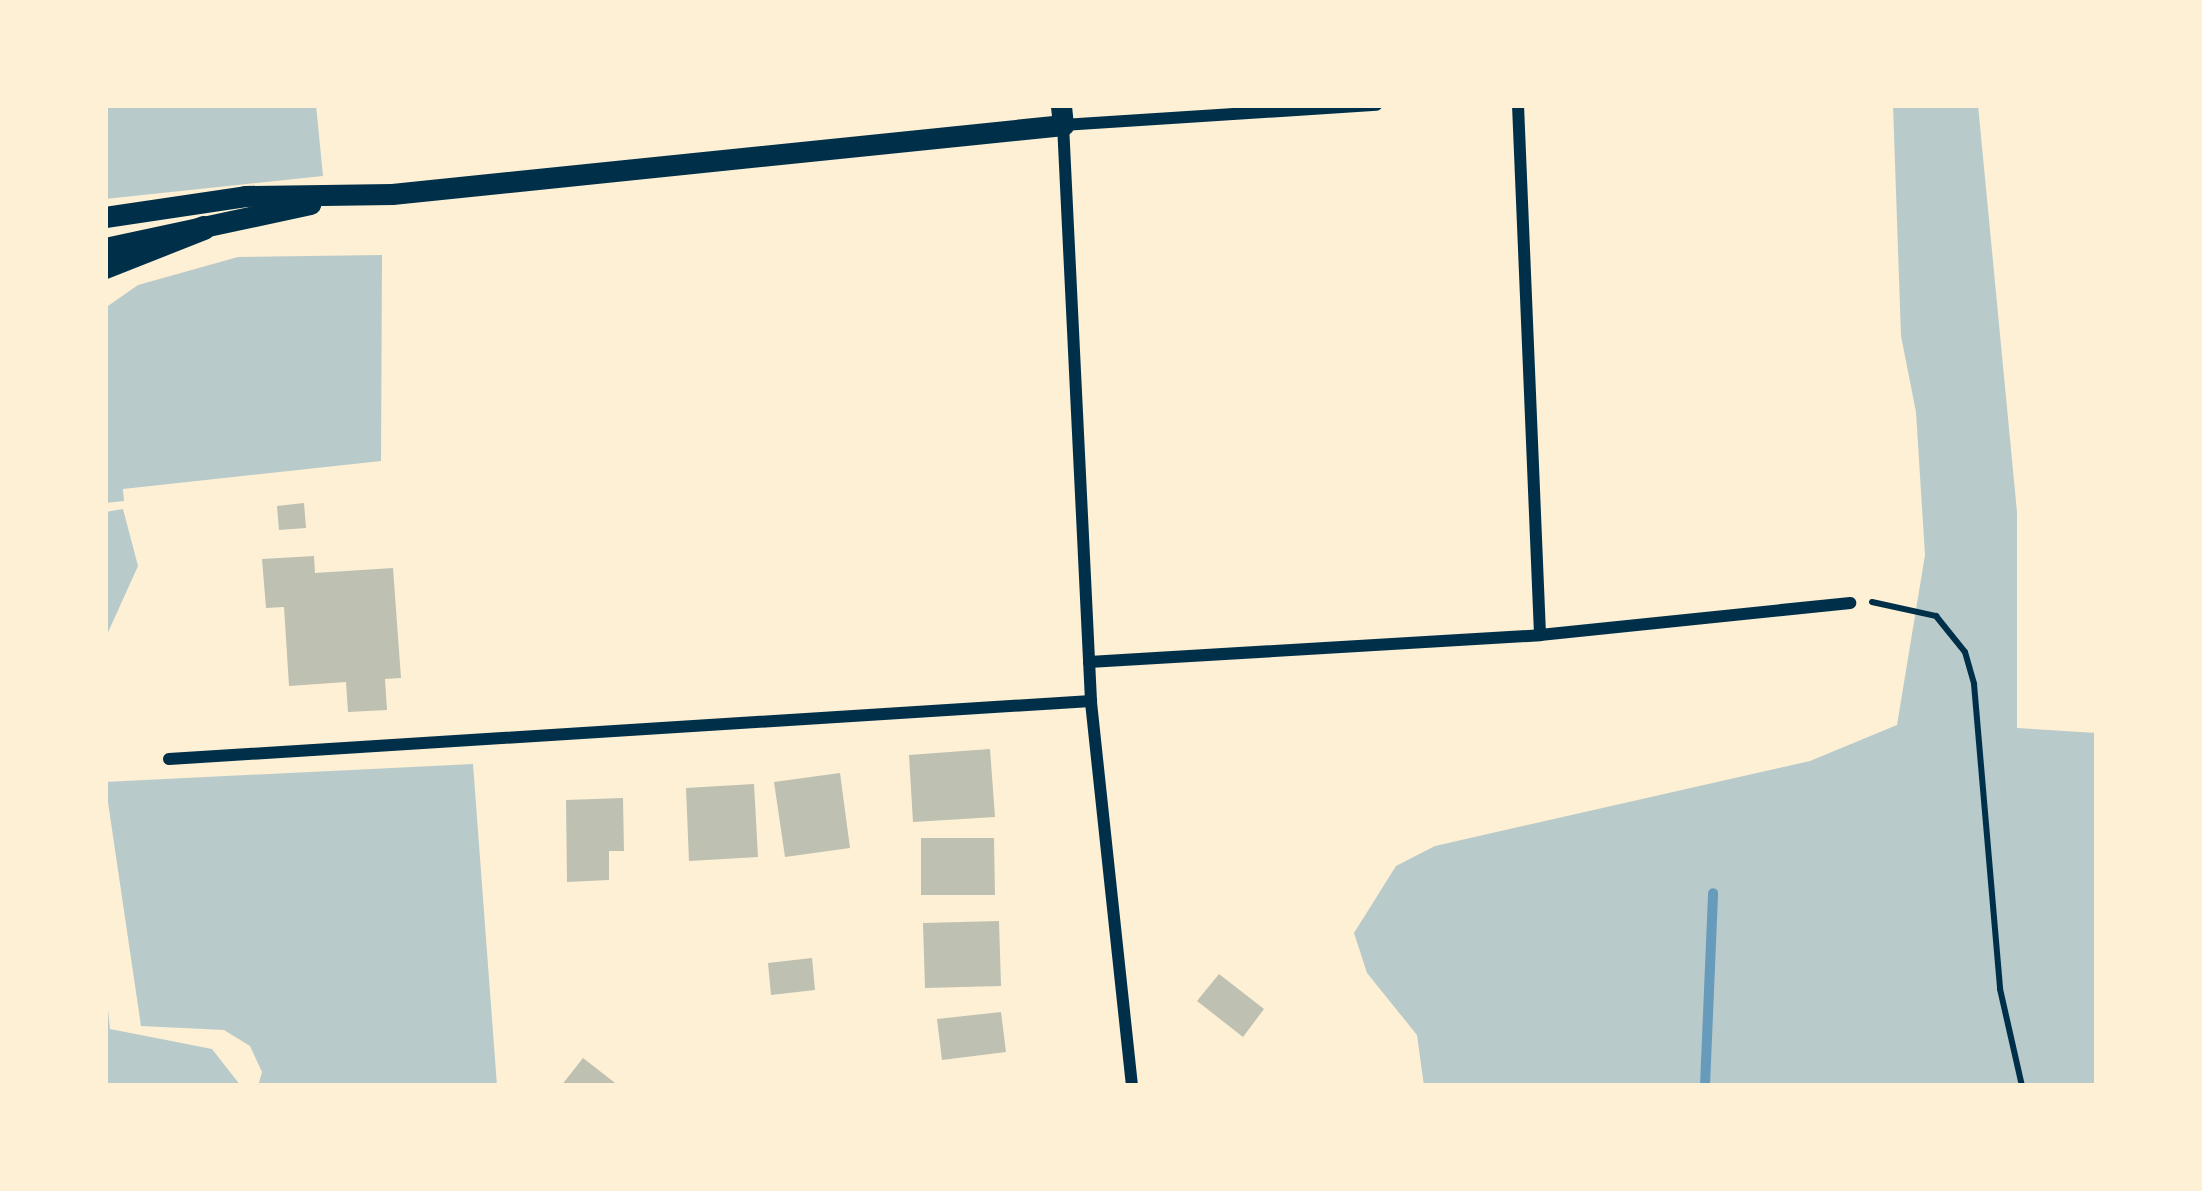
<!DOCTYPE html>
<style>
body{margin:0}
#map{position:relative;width:2202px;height:1191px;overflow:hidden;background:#fdf0d5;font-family:Karla,sans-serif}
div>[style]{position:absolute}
.green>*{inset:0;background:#b9caca}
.stream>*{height:10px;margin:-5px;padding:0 5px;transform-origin:5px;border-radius:5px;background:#669bbc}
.building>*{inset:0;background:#bec0b2}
.path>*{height:6px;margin:-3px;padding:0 3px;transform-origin:3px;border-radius:3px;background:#003049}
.minor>*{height:12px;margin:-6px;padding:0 6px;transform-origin:6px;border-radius:6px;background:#003049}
.tertiary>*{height:21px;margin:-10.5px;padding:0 10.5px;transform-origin:10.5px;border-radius:10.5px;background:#003049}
.secondary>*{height:24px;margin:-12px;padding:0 12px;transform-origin:12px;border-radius:12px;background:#003049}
span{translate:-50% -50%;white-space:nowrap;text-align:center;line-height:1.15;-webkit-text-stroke:10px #fdf0d5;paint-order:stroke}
.frame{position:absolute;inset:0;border:108px solid #fdf0d5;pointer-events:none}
</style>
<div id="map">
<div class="green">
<i style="clip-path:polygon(105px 105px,316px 105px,323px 176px,105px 199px)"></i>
<i style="clip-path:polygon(1893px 105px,1978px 105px,2017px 512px,2017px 728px,2097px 733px,2097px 1086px,1424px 1086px,1417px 1035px,1367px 973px,1354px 933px,1396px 866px,1435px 846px,1810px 761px,1897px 725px,1925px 555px,1916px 412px,1901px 336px)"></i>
<i style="clip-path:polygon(382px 255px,381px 461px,123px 489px,124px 501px,105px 503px,105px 308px,138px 285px,238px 257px)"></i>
<i style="clip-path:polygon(123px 509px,138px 566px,105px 639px,105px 512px)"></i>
<i style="clip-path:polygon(473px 764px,497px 1086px,258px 1086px,262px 1072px,250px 1046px,224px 1030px,141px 1026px,105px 782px)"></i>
<i style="clip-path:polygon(105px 981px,110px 1029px,212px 1049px,241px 1086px,105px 1086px)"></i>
</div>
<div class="stream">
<i style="left:1705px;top:1086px;width:193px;rotate:-87.6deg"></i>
</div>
<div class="building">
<i style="clip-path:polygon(304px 503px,306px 528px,279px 530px,277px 506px)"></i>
<i style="clip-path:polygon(314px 556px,315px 573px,393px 568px,401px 678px,385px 679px,387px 710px,348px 712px,346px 682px,289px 686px,284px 607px,266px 608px,262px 559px)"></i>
<i style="clip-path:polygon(990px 749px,995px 817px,913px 822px,909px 755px)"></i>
<i style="clip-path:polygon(840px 773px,850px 848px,785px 857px,774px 782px)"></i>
<i style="clip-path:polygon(754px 784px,758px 857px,689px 861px,686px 788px)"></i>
<i style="clip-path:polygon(623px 798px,624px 851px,609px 851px,609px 880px,567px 882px,566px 800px)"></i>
<i style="clip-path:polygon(921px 838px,994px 838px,995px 895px,921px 895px)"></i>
<i style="clip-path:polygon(999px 921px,1001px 986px,925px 988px,923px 923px)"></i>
<i style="clip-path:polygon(812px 958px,815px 990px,771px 995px,768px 963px)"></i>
<i style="clip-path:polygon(1219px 974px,1264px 1009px,1243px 1037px,1197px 1001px)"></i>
<i style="clip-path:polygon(1001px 1012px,1006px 1052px,942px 1060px,937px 1019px)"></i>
<i style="clip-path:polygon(583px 1058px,619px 1086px,561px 1086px)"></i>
</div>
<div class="path">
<i style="left:1872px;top:602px;width:66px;rotate:12.3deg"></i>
<i style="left:1936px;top:616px;width:46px;rotate:51.1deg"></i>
<i style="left:1965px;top:652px;width:33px;rotate:74deg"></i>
<i style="left:1974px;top:684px;width:306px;rotate:85.1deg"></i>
<i style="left:2000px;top:989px;width:99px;rotate:77.2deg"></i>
</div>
<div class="minor">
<i style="left:1518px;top:105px;width:530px;rotate:87.62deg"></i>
<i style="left:1089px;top:662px;width:452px;rotate:-3.4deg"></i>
<i style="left:1540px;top:635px;width:312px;rotate:-5.9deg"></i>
<i style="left:169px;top:759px;width:924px;rotate:-3.6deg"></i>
<i style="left:1132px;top:1086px;width:387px;rotate:-96.1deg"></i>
<i style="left:1091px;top:701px;width:577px;rotate:-92.78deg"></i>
<i style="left:1063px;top:125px;width:314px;rotate:-3.7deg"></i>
</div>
<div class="tertiary">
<i style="left:105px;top:217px;width:142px;rotate:-8.5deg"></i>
<i style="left:245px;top:196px;width:147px;rotate:-0.8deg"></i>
<i style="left:392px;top:194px;width:675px;rotate:-5.87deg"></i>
<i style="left:1063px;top:125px;width:20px;rotate:-96deg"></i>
<i style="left:105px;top:248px;width:210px;rotate:-12.1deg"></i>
</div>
<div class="secondary">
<i style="left:105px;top:267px;width:106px;rotate:-21.5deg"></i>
</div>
<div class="frame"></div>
</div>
